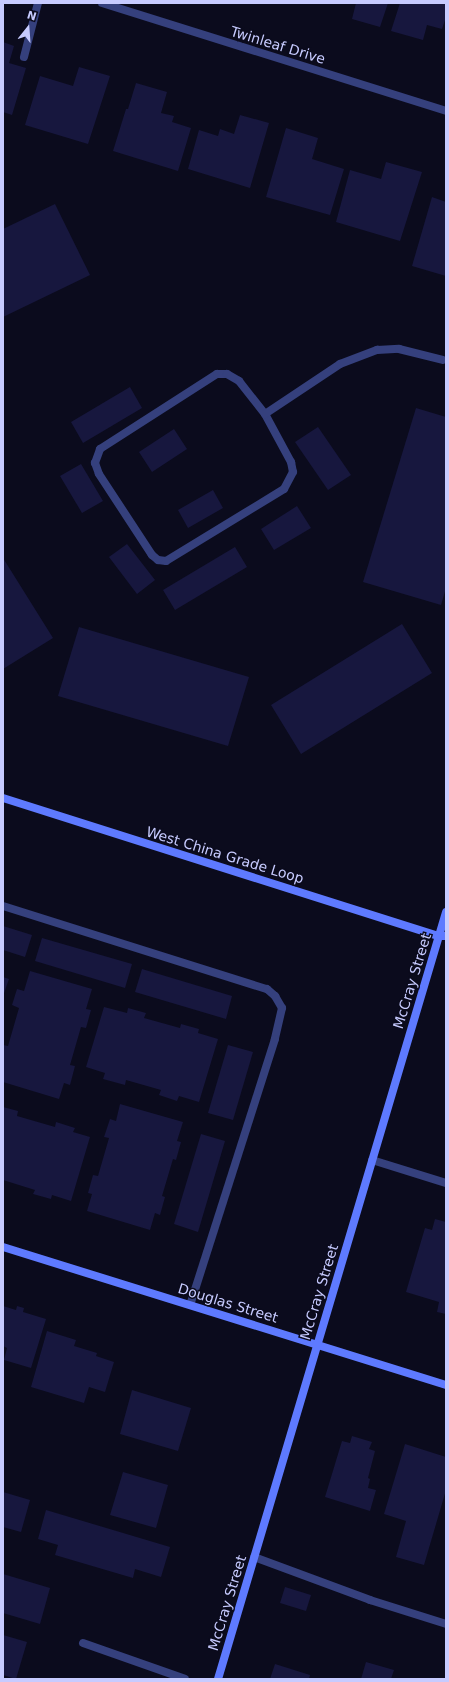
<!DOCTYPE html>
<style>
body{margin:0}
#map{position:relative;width:449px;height:1682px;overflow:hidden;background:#0b0b1d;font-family:"DejaVu Sans",sans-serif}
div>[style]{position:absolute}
.building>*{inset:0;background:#17173e}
.lane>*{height:8px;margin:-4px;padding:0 4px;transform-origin:4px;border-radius:4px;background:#35407d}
.street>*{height:8px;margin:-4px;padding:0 4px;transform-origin:4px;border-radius:4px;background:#35407d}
.secondary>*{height:8px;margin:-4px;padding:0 4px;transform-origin:4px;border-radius:4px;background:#5e7aff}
span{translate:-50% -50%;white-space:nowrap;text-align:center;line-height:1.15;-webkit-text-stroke:3px #0b0b1d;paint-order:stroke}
.street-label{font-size:14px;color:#c7cbff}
.frame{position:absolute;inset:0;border:4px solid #c7cbff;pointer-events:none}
.north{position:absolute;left:8px;top:8px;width:40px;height:40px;-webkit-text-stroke:3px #0b0b1d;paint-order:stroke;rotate:17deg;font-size:11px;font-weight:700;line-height:16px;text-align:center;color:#c7cbff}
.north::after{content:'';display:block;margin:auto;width:14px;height:18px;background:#c7cbff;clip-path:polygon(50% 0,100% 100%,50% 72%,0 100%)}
</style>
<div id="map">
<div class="building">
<i style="clip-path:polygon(356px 3px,388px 3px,380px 27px,352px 19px)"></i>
<i style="clip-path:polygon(400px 3px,446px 3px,446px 17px,442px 29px,427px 25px,423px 40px,391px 31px)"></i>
<i style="clip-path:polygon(3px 42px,14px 46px,9px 63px,26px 68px,12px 115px,3px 112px)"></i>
<i style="clip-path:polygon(79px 67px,110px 76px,88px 144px,25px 125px,40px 76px,73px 86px)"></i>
<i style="clip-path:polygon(136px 83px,167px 92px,161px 113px,174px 116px,172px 122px,191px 128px,178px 171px,113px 151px,126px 109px,128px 109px)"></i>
<i style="clip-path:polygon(240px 115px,269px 123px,250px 188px,188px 169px,199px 130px,218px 136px,220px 129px,234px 134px)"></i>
<i style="clip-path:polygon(286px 128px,318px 138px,312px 159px,344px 169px,330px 215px,266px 197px)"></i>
<i style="clip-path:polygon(386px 162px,422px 172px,400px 241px,336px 222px,350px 170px,381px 179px)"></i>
<i style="clip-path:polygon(432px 197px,446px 202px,446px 276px,412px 266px)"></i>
<i style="clip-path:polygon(55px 204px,90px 275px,3px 317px,3px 229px)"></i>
<i style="clip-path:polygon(130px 387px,142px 408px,83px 443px,71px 422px)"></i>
<i style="clip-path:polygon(416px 408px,446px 417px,446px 588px,441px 605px,363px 582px)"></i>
<i style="clip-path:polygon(318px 427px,351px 475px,328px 490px,295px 442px)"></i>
<i style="clip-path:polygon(174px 429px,187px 449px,152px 472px,139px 452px)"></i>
<i style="clip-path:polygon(81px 464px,103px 501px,82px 513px,60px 476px)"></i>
<i style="clip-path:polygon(213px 490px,223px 508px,188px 528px,178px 510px)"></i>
<i style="clip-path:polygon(297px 506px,311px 528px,274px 550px,261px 529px)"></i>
<i style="clip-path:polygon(127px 544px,155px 580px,137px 594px,109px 557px)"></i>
<i style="clip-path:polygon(235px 547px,247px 567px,175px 610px,163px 590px)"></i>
<i style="clip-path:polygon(3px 558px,53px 638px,3px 669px)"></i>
<i style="clip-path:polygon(402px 624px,432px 673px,301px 754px,271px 705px)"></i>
<i style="clip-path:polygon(79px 627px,249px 677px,228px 746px,58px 696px)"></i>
<i style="clip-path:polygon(3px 926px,32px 935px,25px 957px,3px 950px)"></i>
<i style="clip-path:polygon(42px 938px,132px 964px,125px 988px,35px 961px)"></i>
<i style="clip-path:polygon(142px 969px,232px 996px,226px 1019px,135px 992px)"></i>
<i style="clip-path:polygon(30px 971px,92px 989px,86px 1009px,91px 1010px,86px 1028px,81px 1027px,70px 1065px,75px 1066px,70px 1085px,64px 1083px,59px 1099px,3px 1082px,3px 1045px,8px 1046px,19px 1008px,12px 1005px,17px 989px,24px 991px)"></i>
<i style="clip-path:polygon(3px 977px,9px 979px,3px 996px)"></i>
<i style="clip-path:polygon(104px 1007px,127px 1013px,128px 1008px,146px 1013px,144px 1018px,180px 1028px,181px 1024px,199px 1029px,198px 1033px,218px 1039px,199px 1102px,179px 1096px,177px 1101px,159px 1095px,161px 1090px,126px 1080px,125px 1085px,103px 1079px,105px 1073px,86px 1067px)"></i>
<i style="clip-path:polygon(228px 1045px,253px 1052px,233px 1120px,208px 1113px)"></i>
<i style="clip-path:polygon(120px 1104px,183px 1122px,177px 1141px,181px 1142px,176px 1160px,173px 1159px,162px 1196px,165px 1197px,160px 1215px,155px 1213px,150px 1230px,87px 1211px,92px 1194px,88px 1193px,93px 1175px,98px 1176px,109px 1138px,104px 1137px,110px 1119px,116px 1121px)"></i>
<i style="clip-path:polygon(3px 1107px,18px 1111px,17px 1116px,55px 1127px,56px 1122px,75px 1128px,73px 1132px,90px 1137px,71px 1201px,52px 1195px,51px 1199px,33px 1194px,35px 1190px,3px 1180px)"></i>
<i style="clip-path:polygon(201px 1134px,225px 1141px,198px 1232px,174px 1224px)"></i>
<i style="clip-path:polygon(435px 1219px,446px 1222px,446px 1314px,437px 1312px,439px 1302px,406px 1292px,425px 1228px,432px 1230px)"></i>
<i style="clip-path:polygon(3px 1306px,16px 1310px,17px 1306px,24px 1308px,23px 1312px,46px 1319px,31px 1368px,4px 1360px,7px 1348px,3px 1346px)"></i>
<i style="clip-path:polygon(47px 1331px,76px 1340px,74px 1346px,97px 1353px,96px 1356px,114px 1362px,105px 1392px,89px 1387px,84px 1403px,31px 1387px)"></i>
<i style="clip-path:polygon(132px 1390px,191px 1408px,178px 1451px,120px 1434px)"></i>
<i style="clip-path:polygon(352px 1436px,372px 1442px,369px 1449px,375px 1451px,368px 1478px,370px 1479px,368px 1488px,376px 1490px,370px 1511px,325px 1497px,342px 1441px,350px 1443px)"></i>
<i style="clip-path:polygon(405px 1444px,446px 1457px,446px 1490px,424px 1565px,396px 1557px,406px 1521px,384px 1514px)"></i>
<i style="clip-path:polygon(123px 1472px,168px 1485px,156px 1528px,110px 1515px)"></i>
<i style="clip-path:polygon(3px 1492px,30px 1500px,21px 1532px,3px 1527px)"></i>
<i style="clip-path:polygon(46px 1510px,170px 1547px,161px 1577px,135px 1569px,133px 1578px,55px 1555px,58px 1545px,38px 1539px)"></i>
<i style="clip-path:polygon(3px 1574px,50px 1588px,40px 1624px,3px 1613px)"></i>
<i style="clip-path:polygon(285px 1587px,311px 1595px,306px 1611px,280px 1603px)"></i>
<i style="clip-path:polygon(3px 1635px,27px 1642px,16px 1679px,3px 1675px)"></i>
<i style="clip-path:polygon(366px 1662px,394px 1670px,391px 1679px,361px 1679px)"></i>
<i style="clip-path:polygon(275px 1664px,310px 1675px,309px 1679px,270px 1679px)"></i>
</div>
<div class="lane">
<i style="left:265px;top:414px;width:55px;rotate:61.6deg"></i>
<i style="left:291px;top:462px;width:10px;rotate:79deg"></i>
<i style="left:293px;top:472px;width:19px;rotate:118deg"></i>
<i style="left:284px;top:489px;width:138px;rotate:148.6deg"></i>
<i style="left:166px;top:561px;width:8px;rotate:-173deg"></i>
<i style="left:158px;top:560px;width:8px;rotate:-140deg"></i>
<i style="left:152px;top:555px;width:97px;rotate:-123.2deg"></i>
<i style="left:99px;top:474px;width:12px;rotate:-110deg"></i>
<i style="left:95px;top:463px;width:15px;rotate:-70deg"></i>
<i style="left:100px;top:449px;width:139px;rotate:-32.7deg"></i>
<i style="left:217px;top:374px;width:10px"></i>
<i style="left:227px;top:374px;width:14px;rotate:30deg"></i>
<i style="left:239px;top:381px;width:42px;rotate:51.8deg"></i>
<i style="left:265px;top:414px;width:90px;rotate:-33.7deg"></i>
<i style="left:340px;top:364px;width:40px;rotate:-21deg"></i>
<i style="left:377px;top:350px;width:22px;rotate:-3deg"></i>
<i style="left:399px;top:349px;width:45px;rotate:14deg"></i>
<i style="left:3px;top:906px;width:277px;rotate:17.5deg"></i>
<i style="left:267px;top:989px;width:11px;rotate:41deg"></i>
<i style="left:275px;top:996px;width:14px;rotate:60deg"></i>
<i style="left:282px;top:1008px;width:32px;rotate:103deg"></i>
<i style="left:275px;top:1039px;width:279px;rotate:107.7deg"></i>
<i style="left:372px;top:1160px;width:77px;rotate:17.3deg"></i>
<i style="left:254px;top:1557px;width:124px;rotate:20.3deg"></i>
<i style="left:370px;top:1600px;width:80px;rotate:17.5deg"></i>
<i style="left:83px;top:1643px;width:108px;rotate:19.4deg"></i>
</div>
<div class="street">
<i style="left:102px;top:3px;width:361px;rotate:17.4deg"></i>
<i style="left:24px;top:57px;width:56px;rotate:-75.5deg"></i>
</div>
<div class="secondary">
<i style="left:3px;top:798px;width:457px;rotate:17.6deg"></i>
<i style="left:439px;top:936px;width:7px"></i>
<i style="left:3px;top:1247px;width:464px;rotate:17.3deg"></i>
<i style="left:218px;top:1679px;width:800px;rotate:-73.44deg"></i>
</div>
<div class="street-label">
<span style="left:278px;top:45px;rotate:17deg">Twinleaf Drive</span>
<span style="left:225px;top:855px;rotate:17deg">West China Grade Loop</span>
<span style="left:412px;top:981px;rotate:-73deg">McCray Street</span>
<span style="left:319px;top:1292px;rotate:-73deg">McCray Street</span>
<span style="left:228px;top:1303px;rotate:17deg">Douglas Street</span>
<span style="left:227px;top:1603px;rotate:-73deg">McCray Street</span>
</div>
<div class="frame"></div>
<div class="north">N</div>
</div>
